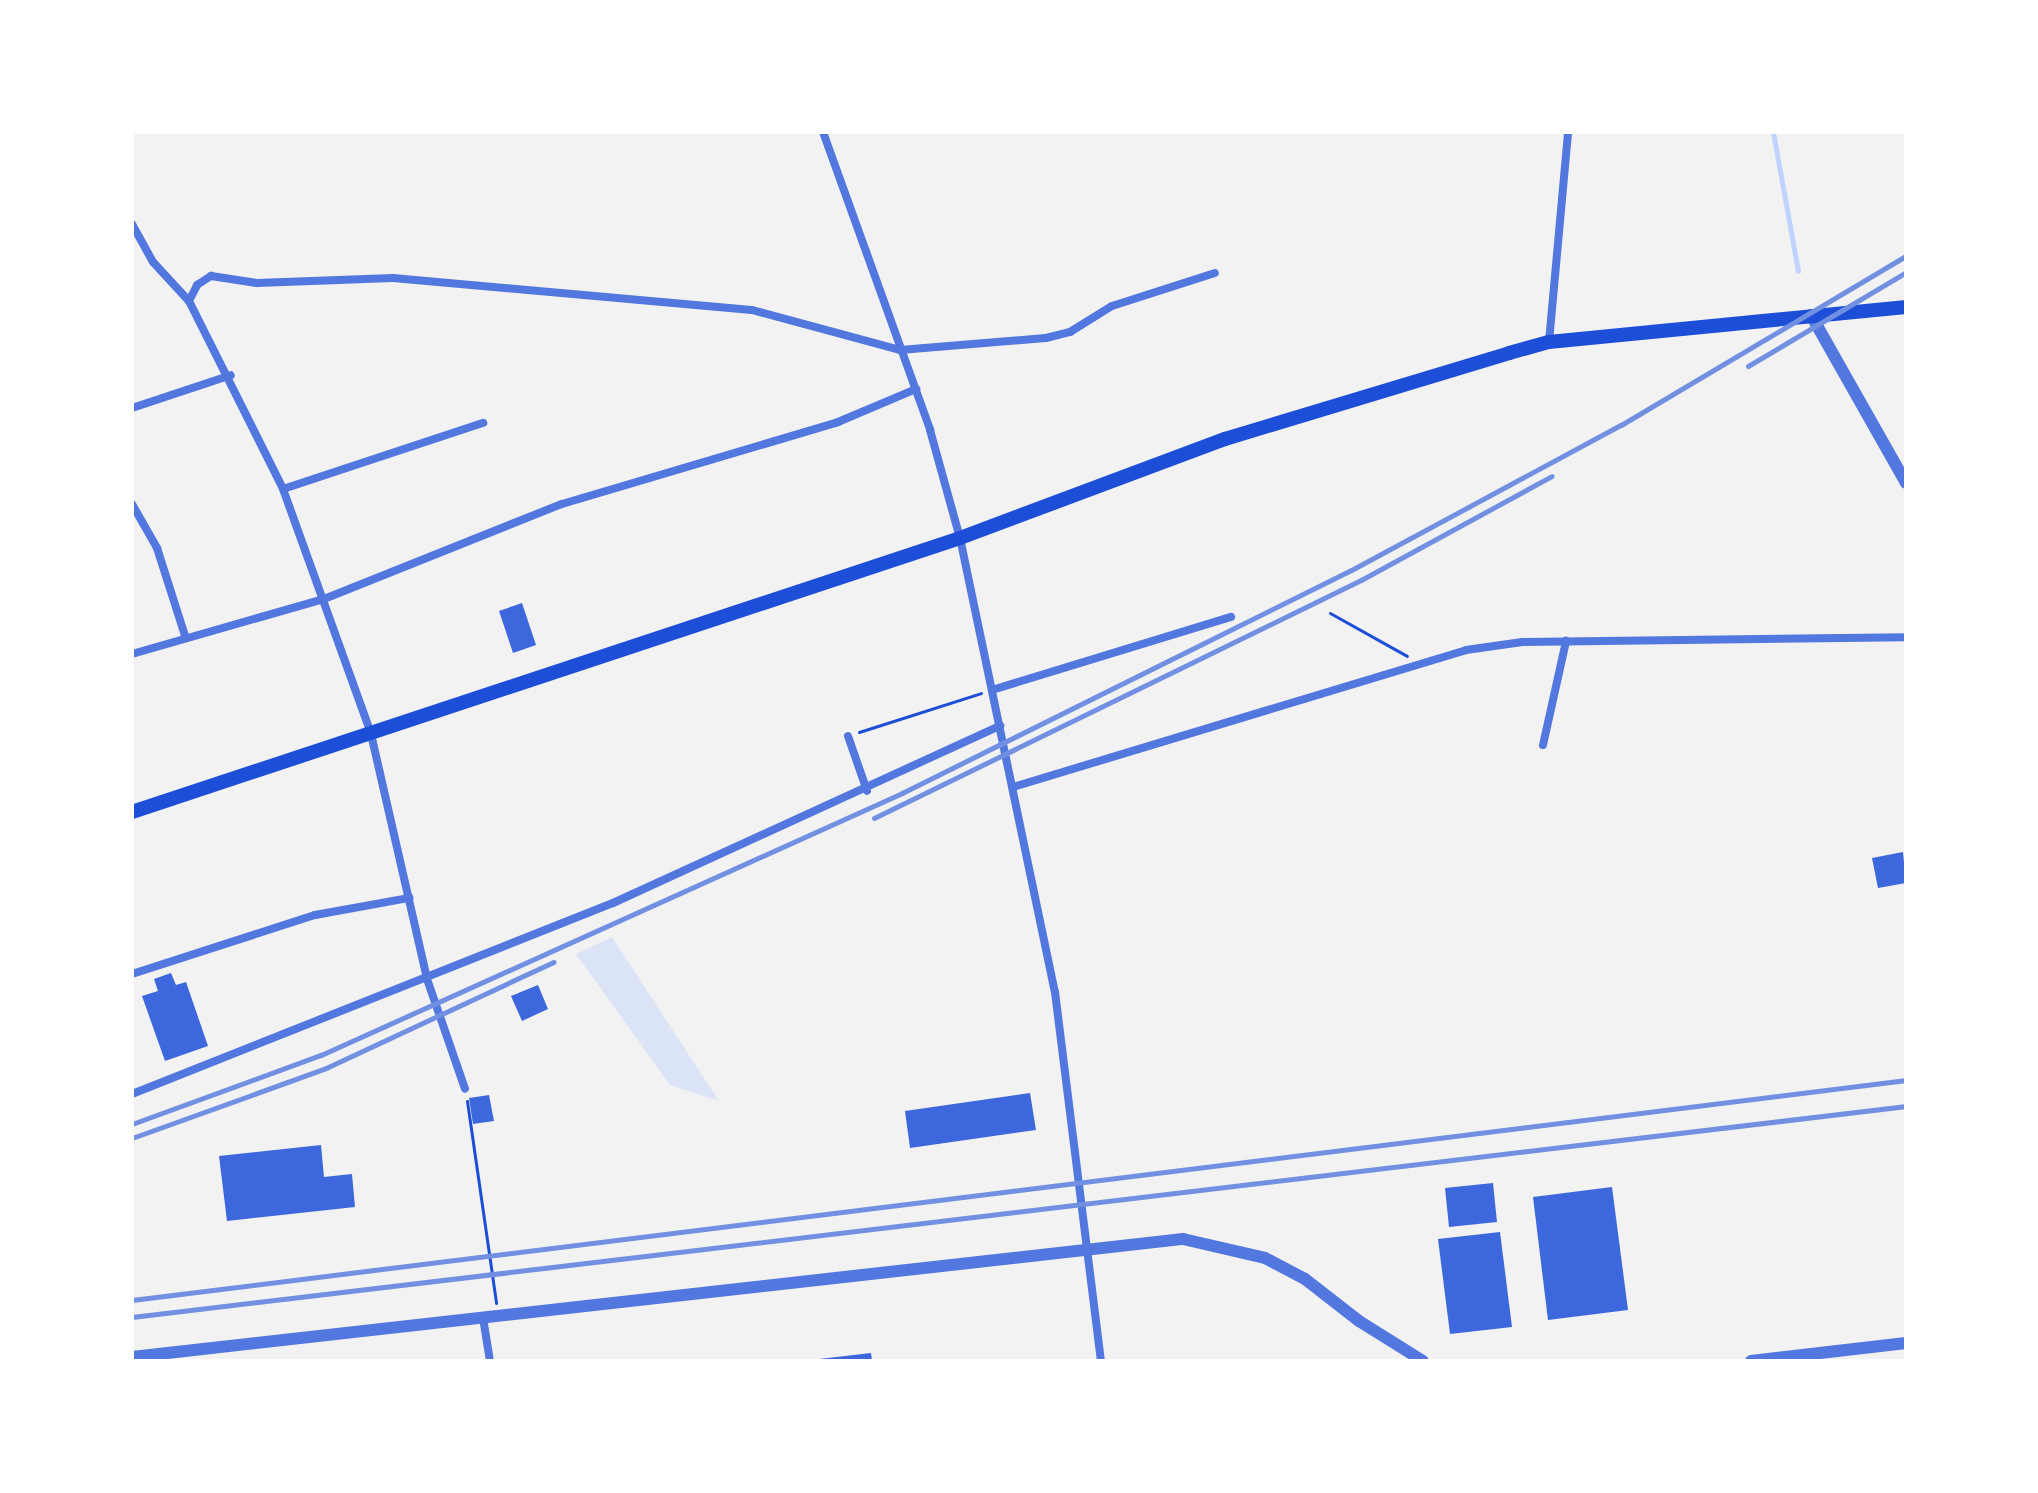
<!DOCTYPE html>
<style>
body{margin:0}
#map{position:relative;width:2038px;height:1493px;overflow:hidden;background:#f2f2f2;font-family:Karla,sans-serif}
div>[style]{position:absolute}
.green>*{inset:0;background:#dbe4f7}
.stream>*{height:5px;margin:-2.5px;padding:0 2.5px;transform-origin:2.5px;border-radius:2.5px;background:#bfd3fe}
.building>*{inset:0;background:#3d67dc}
.path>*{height:3px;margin:-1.5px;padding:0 1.5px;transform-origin:1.5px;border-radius:1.5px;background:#1d4ed8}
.minor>*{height:8px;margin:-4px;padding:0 4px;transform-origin:4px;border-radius:4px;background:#5277de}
.tertiary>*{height:12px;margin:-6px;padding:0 6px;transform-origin:6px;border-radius:6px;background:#5277de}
.secondary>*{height:14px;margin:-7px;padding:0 7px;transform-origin:7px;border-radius:7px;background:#1d4ed8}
.rail>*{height:5px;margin:-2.5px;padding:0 2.5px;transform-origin:2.5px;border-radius:2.5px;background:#7290e2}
span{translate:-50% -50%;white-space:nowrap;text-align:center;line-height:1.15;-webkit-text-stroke:6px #fff;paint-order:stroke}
.frame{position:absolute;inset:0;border:134px solid #fff;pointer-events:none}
</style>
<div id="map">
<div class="green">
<i style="clip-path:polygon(612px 937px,719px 1101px,670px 1085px,576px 954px)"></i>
</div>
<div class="stream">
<i style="left:1773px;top:132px;width:141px;rotate:79.8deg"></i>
</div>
<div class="building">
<i style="clip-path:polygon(522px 603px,536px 645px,513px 653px,499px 611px)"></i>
<i style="clip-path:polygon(1903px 852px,1906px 883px,1878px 888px,1872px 858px)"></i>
<i style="clip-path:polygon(171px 973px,176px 985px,186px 982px,208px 1046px,165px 1061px,142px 996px,158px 991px,154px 979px)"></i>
<i style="clip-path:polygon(538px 985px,548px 1009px,522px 1021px,511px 996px)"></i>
<i style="clip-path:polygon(1030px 1093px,1036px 1130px,910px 1148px,905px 1111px)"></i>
<i style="clip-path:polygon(489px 1095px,494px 1121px,473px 1124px,469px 1098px)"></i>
<i style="clip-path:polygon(321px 1145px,324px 1177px,352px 1174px,355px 1207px,227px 1221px,219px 1156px)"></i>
<i style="clip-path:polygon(1493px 1183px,1497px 1222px,1449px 1227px,1445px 1188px)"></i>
<i style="clip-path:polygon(1612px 1187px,1628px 1310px,1548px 1320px,1533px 1197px)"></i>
<i style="clip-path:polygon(1500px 1232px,1512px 1327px,1450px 1334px,1438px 1239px)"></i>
<i style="clip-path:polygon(871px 1353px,872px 1361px,819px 1361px,819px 1359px)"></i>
</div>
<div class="path">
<i style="left:1330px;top:613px;width:88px;rotate:29.2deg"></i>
<i style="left:859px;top:732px;width:128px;rotate:-17.7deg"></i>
<i style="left:467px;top:1101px;width:204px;rotate:81.8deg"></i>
</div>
<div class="minor">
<i style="left:823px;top:132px;width:317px;rotate:70.2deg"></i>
<i style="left:930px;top:430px;width:112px;rotate:74.5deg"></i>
<i style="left:960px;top:538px;width:464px;rotate:78.2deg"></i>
<i style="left:1055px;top:992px;width:372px;rotate:82.9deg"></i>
<i style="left:132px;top:224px;width:43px;rotate:61.1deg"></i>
<i style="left:153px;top:262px;width:53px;rotate:47.3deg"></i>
<i style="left:189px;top:301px;width:210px;rotate:63.4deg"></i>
<i style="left:283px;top:489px;width:260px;rotate:70.2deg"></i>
<i style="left:371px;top:734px;width:251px;rotate:77.1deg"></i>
<i style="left:427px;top:979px;width:116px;rotate:70.9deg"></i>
<i style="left:189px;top:301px;width:18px;rotate:-63deg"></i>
<i style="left:197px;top:285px;width:17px;rotate:-33deg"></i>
<i style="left:211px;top:276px;width:47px;rotate:8.7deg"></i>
<i style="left:257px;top:283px;width:136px;rotate:-2.1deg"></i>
<i style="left:393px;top:278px;width:360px;rotate:5.1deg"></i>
<i style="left:752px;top:310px;width:153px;rotate:15.1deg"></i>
<i style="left:900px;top:350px;width:146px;rotate:-4.7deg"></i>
<i style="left:1046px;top:338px;width:25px;rotate:-14deg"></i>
<i style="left:1070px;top:332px;width:49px;rotate:-31.8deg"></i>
<i style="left:1112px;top:306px;width:108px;rotate:-17.8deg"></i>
<i style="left:1549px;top:342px;width:211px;rotate:-84.8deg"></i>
<i style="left:132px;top:408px;width:104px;rotate:-18.4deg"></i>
<i style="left:283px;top:489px;width:211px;rotate:-18.3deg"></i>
<i style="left:132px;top:504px;width:51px;rotate:60.4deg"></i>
<i style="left:157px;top:548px;width:92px;rotate:72.3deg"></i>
<i style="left:132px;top:654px;width:200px;rotate:-16deg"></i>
<i style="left:324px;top:599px;width:256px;rotate:-21.8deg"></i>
<i style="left:562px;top:504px;width:288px;rotate:-16.5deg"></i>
<i style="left:838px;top:422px;width:85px;rotate:-22.9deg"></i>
<i style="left:992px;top:690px;width:250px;rotate:-17deg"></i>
<i style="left:848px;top:736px;width:58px;rotate:70.9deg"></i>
<i style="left:1543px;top:745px;width:107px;rotate:-77.5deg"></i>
<i style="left:1013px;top:787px;width:473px;rotate:-16.8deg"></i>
<i style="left:1466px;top:650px;width:57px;rotate:-8.1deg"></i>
<i style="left:1522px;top:642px;width:384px;rotate:-0.7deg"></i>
<i style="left:132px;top:974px;width:192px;rotate:-17.9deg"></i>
<i style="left:315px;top:915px;width:96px;rotate:-10.3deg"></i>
<i style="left:132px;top:1094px;width:518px;rotate:-21.66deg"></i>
<i style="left:613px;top:903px;width:426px;rotate:-24.6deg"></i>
<i style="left:483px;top:1318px;width:44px;rotate:80.8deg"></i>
</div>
<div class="tertiary">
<i style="left:1811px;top:315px;width:193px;rotate:60.5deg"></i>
<i style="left:132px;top:1357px;width:1058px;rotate:-6.41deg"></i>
<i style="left:1183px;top:1239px;width:84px;rotate:13deg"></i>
<i style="left:1265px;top:1258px;width:45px;rotate:27.7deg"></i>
<i style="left:1305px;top:1279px;width:68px;rotate:37.9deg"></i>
<i style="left:1359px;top:1321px;width:75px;rotate:32deg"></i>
<i style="left:1751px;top:1361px;width:156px;rotate:-6.6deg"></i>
</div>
<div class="secondary">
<i style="left:132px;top:812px;width:872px;rotate:-18.31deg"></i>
<i style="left:960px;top:538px;width:283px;rotate:-20.5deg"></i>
<i style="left:1225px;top:439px;width:297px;rotate:-16.8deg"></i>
<i style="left:1509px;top:353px;width:41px;rotate:-15.4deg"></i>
<i style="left:1549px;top:342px;width:359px;rotate:-5.6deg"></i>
</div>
<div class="rail">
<i style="left:1748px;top:366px;width:184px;rotate:-30.7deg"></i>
<i style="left:874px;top:818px;width:542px;rotate:-26.05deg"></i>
<i style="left:1361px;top:580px;width:217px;rotate:-28.6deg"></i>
<i style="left:132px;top:1124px;width:201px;rotate:-20.1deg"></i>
<i style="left:321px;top:1055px;width:637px;rotate:-24.27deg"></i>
<i style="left:902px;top:793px;width:506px;rotate:-26.41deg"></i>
<i style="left:1355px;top:568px;width:302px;rotate:-28.3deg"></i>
<i style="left:1621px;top:425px;width:331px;rotate:-30.7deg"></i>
<i style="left:132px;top:1138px;width:206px;rotate:-19.8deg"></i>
<i style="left:326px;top:1068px;width:251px;rotate:-25deg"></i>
<i style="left:132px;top:1300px;width:1788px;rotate:-7.07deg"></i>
<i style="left:132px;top:1317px;width:1787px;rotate:-6.78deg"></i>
</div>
<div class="frame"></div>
</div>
